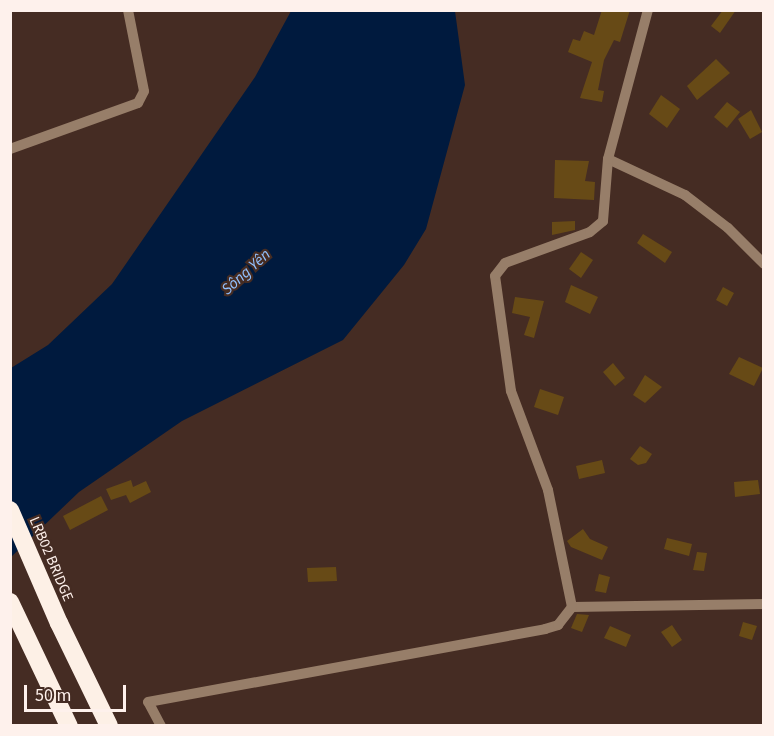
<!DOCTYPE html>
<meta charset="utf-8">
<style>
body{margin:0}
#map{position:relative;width:774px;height:736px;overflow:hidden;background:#452c23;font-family:"Source Sans 3",sans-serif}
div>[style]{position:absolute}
.water>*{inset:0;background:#001a3e}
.building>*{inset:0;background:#674a16}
.street>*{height:10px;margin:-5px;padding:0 5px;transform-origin:5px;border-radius:5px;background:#977e69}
.highway>*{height:18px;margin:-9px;padding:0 9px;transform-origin:9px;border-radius:9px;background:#fdf0e6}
span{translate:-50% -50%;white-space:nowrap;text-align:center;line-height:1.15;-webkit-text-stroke:4.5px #452c23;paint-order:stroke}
.street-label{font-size:15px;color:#fef1ec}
.water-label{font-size:16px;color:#92c1ff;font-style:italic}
.frame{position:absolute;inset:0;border:12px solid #fef1ec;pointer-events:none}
.scale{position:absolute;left:24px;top:685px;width:102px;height:27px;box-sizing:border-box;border:3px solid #fef1ec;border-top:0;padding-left:8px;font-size:18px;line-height:21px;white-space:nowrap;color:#fef1ec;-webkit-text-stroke:4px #452c23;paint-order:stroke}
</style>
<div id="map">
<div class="water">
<i style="clip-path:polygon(291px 11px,455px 11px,465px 85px,426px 229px,404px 265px,343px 340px,182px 421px,79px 492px,11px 557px,11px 368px,48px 345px,112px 284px,255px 77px)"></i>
</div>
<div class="building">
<i style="clip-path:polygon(602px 10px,630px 10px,620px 42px,614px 40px,604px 60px,598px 90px,604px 91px,602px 102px,580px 98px,592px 62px,568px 52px,573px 39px,580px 41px,584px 31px,594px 35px)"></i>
<i style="clip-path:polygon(723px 10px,736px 10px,720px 33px,711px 26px)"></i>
<i style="clip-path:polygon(716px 59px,730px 73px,697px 100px,687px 86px)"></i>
<i style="clip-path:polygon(661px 95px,680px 109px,667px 128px,649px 114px)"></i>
<i style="clip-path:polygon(727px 102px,740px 112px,727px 128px,714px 117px)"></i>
<i style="clip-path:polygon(751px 110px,762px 132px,750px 139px,738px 119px)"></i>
<i style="clip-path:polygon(555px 160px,589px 161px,585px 181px,595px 182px,594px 200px,554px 198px)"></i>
<i style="clip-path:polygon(575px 221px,575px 230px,552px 235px,552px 222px)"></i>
<i style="clip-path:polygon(643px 234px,672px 252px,665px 263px,637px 243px)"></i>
<i style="clip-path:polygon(581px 252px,593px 260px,581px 278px,569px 269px)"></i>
<i style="clip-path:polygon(571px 285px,598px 297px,590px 314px,565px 302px)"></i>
<i style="clip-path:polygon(723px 287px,734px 293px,727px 306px,716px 300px)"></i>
<i style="clip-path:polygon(515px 297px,544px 301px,534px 338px,524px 335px,530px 317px,512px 313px)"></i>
<i style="clip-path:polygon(739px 357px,763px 368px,754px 386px,729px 374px)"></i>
<i style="clip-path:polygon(613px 363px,625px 378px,615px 386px,603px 372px)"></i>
<i style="clip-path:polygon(645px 375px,662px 387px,645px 403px,633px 395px)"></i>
<i style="clip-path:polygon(540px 389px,564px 397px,558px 415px,534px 407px)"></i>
<i style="clip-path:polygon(640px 446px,652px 454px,646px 463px,638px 465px,630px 459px)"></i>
<i style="clip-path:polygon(602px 460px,605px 473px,579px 479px,576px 466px)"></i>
<i style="clip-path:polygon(131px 480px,133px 487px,146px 481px,151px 492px,130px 503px,126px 495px,111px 500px,106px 489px)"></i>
<i style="clip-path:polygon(758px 480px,760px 494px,735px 497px,734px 482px)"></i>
<i style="clip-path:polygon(101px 496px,108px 510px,70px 530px,63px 516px)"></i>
<i style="clip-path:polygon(583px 529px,590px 539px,608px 547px,602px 560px,571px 547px,567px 541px)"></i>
<i style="clip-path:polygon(667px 538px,692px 544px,689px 556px,664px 549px)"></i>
<i style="clip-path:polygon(697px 552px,707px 553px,704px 571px,693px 570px)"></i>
<i style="clip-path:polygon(336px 567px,337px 581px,308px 582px,307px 568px)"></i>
<i style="clip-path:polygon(599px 574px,610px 577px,606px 593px,595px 591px)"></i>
<i style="clip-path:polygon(577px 614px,589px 615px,582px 632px,571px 628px)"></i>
<i style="clip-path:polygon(743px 622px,757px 626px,752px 640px,739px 636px)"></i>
<i style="clip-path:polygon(672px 625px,682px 640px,672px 647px,661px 632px)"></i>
<i style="clip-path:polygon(610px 626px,631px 635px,626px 647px,604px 638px)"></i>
</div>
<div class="street">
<i style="left:10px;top:149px;width:136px;rotate:-19.8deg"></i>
<i style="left:138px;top:103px;width:13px;rotate:-63deg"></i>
<i style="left:144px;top:91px;width:83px;rotate:-101.2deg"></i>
<i style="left:608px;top:159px;width:85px;rotate:25.1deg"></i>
<i style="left:685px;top:195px;width:54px;rotate:37.5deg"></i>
<i style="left:728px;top:228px;width:51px;rotate:45deg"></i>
<i style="left:572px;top:607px;width:192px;rotate:-0.9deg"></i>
<i style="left:161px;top:726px;width:27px;rotate:-118deg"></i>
<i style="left:148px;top:702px;width:404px;rotate:-10.4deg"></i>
<i style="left:545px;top:629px;width:14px;rotate:-17deg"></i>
<i style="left:558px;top:625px;width:23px;rotate:-52deg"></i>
<i style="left:572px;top:607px;width:119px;rotate:-101.6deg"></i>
<i style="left:548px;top:490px;width:106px;rotate:-110.5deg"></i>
<i style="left:511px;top:391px;width:116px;rotate:-97.9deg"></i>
<i style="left:495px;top:276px;width:16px;rotate:-52deg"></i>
<i style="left:505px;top:263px;width:90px;rotate:-20deg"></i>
<i style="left:590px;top:232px;width:17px;rotate:-40deg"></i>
<i style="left:603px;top:221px;width:62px;rotate:-85.4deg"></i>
<i style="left:608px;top:159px;width:154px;rotate:-75deg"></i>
</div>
<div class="highway">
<i style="left:10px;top:510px;width:123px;rotate:66.6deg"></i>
<i style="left:59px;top:623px;width:114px;rotate:64.1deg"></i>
<i style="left:10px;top:602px;width:137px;rotate:64.6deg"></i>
</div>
<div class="street-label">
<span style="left:51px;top:559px;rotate:67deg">LRB02 BRIDGE</span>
</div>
<div class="water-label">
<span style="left:246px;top:272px;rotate:-42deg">Sông Yên</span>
</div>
<div class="frame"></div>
<div class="scale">50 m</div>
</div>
